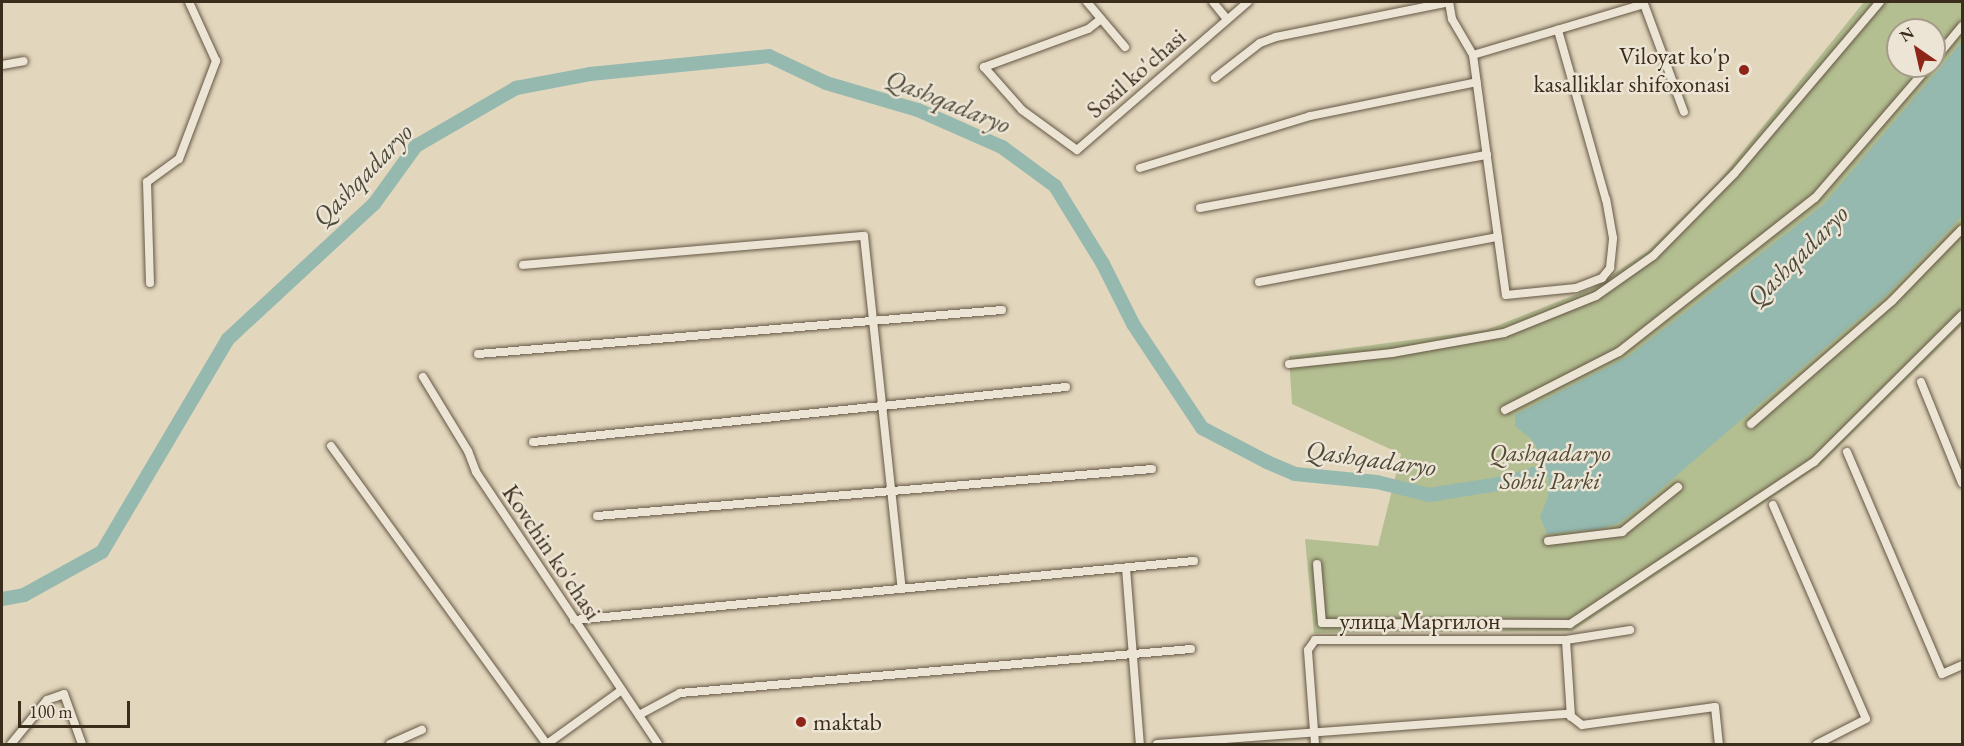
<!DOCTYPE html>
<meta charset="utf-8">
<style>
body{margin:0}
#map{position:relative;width:1964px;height:746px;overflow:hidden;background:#e2d6bd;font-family:"EB Garamond",serif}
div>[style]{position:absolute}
.green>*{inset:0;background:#b3be91}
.water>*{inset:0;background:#95b9af}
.river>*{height:14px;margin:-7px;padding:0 7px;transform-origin:7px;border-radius:7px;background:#95b9af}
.roads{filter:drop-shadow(0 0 2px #655744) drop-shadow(0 0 2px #655744)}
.minor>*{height:8px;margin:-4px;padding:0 4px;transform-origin:4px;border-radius:4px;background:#ece4d4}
.dots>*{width:16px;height:16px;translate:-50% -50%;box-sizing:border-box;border:3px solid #ece4d4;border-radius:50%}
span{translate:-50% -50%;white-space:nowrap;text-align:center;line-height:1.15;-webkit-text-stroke:5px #ece4d4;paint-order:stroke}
.poi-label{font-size:24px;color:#3b2d1b}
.right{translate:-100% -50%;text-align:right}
.left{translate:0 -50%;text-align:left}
.street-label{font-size:24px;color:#3b2d1b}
.park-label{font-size:24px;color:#534a33;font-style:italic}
.water-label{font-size:26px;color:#4d4939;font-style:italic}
.frame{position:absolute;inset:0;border:3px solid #3b2d1b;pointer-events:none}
.north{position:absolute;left:1886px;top:18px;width:60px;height:60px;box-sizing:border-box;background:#ece4d4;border:2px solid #a59b8a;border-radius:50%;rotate:326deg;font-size:16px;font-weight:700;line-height:24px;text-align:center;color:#3b2d1b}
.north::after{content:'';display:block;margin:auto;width:21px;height:27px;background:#8f2418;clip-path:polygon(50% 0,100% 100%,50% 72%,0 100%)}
.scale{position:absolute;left:18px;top:701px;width:112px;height:27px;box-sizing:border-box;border:3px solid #3b2d1b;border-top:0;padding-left:8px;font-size:18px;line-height:21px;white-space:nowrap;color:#3b2d1b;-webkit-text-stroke:4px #ece4d4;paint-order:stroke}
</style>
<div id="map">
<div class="green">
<i style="clip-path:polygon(evenodd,1864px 2px,1962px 2px,1962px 325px,1819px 466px,1572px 631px,1314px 633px,1305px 539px,1378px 546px,1401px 454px,1292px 404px,1289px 356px,1486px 330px,1592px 288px,1648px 251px,1718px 182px,1864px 2px,1898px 30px,1934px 30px,1934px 66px,1898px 66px,1898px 30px)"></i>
</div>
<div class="water">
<i style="clip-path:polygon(1962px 42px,1962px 216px,1887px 294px,1640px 507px,1619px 523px,1600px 529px,1547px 534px,1540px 517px,1548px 497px,1549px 476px,1543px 456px,1531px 439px,1515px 426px,1515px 415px,1629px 356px,1823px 205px)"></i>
</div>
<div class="river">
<i style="left:2px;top:599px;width:22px;rotate:-10deg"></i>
<i style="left:24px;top:595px;width:89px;rotate:-28.9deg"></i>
<i style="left:102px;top:552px;width:247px;rotate:-59.4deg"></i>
<i style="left:228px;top:339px;width:199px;rotate:-42.8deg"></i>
<i style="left:374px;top:204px;width:72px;rotate:-54.1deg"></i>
<i style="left:416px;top:146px;width:116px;rotate:-30.1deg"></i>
<i style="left:516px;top:88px;width:75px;rotate:-10.7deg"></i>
<i style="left:590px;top:74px;width:180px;rotate:-5.7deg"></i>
<i style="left:769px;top:56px;width:63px;rotate:25.3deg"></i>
<i style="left:826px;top:83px;width:96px;rotate:16.4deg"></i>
<i style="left:918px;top:110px;width:92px;rotate:23.8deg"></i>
<i style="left:1002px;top:147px;width:66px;rotate:36.3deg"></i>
<i style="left:1055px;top:186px;width:92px;rotate:58.4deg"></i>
<i style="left:1103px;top:264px;width:67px;rotate:63.4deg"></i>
<i style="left:1133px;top:324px;width:125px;rotate:56.4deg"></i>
<i style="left:1202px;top:428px;width:73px;rotate:27.6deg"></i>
<i style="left:1267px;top:462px;width:30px;rotate:23deg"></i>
<i style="left:1295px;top:474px;width:82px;rotate:5.6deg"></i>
<i style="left:1377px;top:482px;width:54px;rotate:14deg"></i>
<i style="left:1429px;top:495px;width:77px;rotate:-9deg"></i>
<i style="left:1505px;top:483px;width:62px;rotate:-17deg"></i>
</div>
<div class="roads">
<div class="minor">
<i style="left:1087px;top:2px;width:59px;rotate:49.8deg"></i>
<i style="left:1213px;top:2px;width:22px;rotate:51deg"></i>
<i style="left:1449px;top:2px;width:17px;rotate:80deg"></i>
<i style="left:1452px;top:19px;width:42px;rotate:59.7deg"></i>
<i style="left:1473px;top:55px;width:242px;rotate:82.2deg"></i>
<i style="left:1506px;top:295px;width:70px;rotate:-5.7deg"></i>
<i style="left:1576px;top:288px;width:28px;rotate:-21deg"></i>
<i style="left:1602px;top:278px;width:13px;rotate:-51deg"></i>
<i style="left:1610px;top:268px;width:30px;rotate:-84deg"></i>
<i style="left:1613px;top:238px;width:39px;rotate:-100deg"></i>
<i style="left:1606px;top:200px;width:177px;rotate:-105.8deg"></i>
<i style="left:1101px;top:19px;width:16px;rotate:142deg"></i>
<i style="left:1088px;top:29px;width:111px;rotate:159.9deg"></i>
<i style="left:984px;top:67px;width:57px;rotate:48.5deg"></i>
<i style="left:1022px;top:110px;width:68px;rotate:36deg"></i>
<i style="left:1077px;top:150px;width:226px;rotate:-40.9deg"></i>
<i style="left:1473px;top:55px;width:178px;rotate:-16.6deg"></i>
<i style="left:1644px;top:4px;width:115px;rotate:69.7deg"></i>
<i style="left:1934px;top:60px;width:44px;rotate:-50.5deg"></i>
<i style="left:2px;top:65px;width:22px;rotate:-10deg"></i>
<i style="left:1215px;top:78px;width:57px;rotate:-37.9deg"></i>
<i style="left:1260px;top:43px;width:17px;rotate:-21deg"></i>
<i style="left:1276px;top:37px;width:177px;rotate:-11.4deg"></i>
<i style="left:1140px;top:168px;width:178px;rotate:-17deg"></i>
<i style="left:1310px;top:116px;width:170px;rotate:-11.5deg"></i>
<i style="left:1200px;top:208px;width:292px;rotate:-10.5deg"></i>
<i style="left:523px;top:265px;width:342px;rotate:-4.9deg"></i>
<i style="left:864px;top:236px;width:355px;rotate:83.9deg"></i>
<i style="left:1259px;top:282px;width:243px;rotate:-10.7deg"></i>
<i style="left:150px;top:283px;width:101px;rotate:-91.7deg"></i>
<i style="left:147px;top:182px;width:39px;rotate:-36deg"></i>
<i style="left:179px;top:159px;width:105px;rotate:-69.3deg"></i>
<i style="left:216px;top:61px;width:65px;rotate:-114.6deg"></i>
<i style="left:478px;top:354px;width:526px;rotate:-4.8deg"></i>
<i style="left:1289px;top:364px;width:104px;rotate:-6.1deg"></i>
<i style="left:1392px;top:353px;width:114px;rotate:-10.1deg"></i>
<i style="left:1504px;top:333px;width:99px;rotate:-21.9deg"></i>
<i style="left:1596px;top:296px;width:70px;rotate:-35.1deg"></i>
<i style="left:1653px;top:256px;width:115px;rotate:-45.4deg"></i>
<i style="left:1734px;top:174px;width:226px;rotate:-49.7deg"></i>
<i style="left:423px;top:377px;width:87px;rotate:58.7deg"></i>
<i style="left:468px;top:451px;width:22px;rotate:69deg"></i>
<i style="left:476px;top:472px;width:327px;rotate:56.2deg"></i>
<i style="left:1921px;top:382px;width:109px;rotate:67.9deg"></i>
<i style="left:1505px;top:410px;width:128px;rotate:-27deg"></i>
<i style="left:1619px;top:352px;width:249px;rotate:-38.2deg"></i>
<i style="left:1815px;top:198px;width:174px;rotate:-49.2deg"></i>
<i style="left:1751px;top:424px;width:187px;rotate:-41.1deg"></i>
<i style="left:1892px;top:301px;width:100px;rotate:-45.8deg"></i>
<i style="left:533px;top:442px;width:536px;rotate:-5.89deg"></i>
<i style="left:331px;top:446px;width:368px;rotate:54.1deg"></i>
<i style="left:1847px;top:452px;width:241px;rotate:66.8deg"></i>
<i style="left:1942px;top:674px;width:22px;rotate:-24deg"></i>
<i style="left:1773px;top:505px;width:233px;rotate:66.5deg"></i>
<i style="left:1866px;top:719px;width:55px;rotate:153deg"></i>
<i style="left:597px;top:516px;width:557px;rotate:-4.84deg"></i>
<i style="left:1548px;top:541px;width:75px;rotate:-6.9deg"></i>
<i style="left:1622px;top:532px;width:72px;rotate:-38.8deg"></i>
<i style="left:1317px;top:564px;width:59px;rotate:85.2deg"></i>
<i style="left:1322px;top:623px;width:248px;rotate:0.2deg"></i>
<i style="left:1570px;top:624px;width:293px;rotate:-33.6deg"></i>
<i style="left:1814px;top:462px;width:209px;rotate:-44.8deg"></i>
<i style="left:1126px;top:568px;width:177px;rotate:85.5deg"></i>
<i style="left:574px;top:620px;width:623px;rotate:-5.44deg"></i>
<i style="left:1566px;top:640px;width:77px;rotate:86.3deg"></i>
<i style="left:639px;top:715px;width:47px;rotate:-28.2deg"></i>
<i style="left:680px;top:693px;width:513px;rotate:-4.92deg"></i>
<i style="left:11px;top:744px;width:57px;rotate:-50.7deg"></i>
<i style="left:47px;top:700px;width:18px;rotate:-19deg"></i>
<i style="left:64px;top:694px;width:53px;rotate:70.2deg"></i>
<i style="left:390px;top:744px;width:35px;rotate:-24deg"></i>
<i style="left:547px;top:744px;width:92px;rotate:-35.8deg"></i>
<i style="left:1157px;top:744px;width:412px;rotate:-4.2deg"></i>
<i style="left:1568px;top:714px;width:18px;rotate:38deg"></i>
<i style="left:1582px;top:725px;width:134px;rotate:-7.7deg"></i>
<i style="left:1715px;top:707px;width:37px;rotate:84deg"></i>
<i style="left:1315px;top:744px;width:94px;rotate:-94.3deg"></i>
<i style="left:1308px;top:650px;width:12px;rotate:-55deg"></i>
<i style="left:1315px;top:640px;width:251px"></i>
<i style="left:1566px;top:640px;width:65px;rotate:-8.9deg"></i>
</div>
</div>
<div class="dots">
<i style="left:1744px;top:70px;background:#8f2418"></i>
<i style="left:801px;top:722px;background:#8f2418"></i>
</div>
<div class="poi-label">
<span class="right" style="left:1730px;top:70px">Viloyat ko'p<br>kasalliklar shifoxonasi</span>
<span class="left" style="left:813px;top:722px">maktab</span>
</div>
<div class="street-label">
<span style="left:1136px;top:73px;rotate:-41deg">Soxil ko'chasi</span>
<span style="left:552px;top:552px;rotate:56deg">Kovchin ko'chasi</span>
<span style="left:1420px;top:621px">улица Маргилон</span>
</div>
<div class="park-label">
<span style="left:1550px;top:467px">Qashqadaryo<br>Sohil Parki</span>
</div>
<div class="water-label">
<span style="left:948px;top:102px;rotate:22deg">Qashqadaryo</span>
<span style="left:363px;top:175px;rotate:-46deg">Qashqadaryo</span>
<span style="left:1798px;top:256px;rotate:-45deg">Qashqadaryo</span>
<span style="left:1371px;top:459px;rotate:8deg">Qashqadaryo</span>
</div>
<div class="frame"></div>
<div class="north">N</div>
<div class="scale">100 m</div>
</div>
